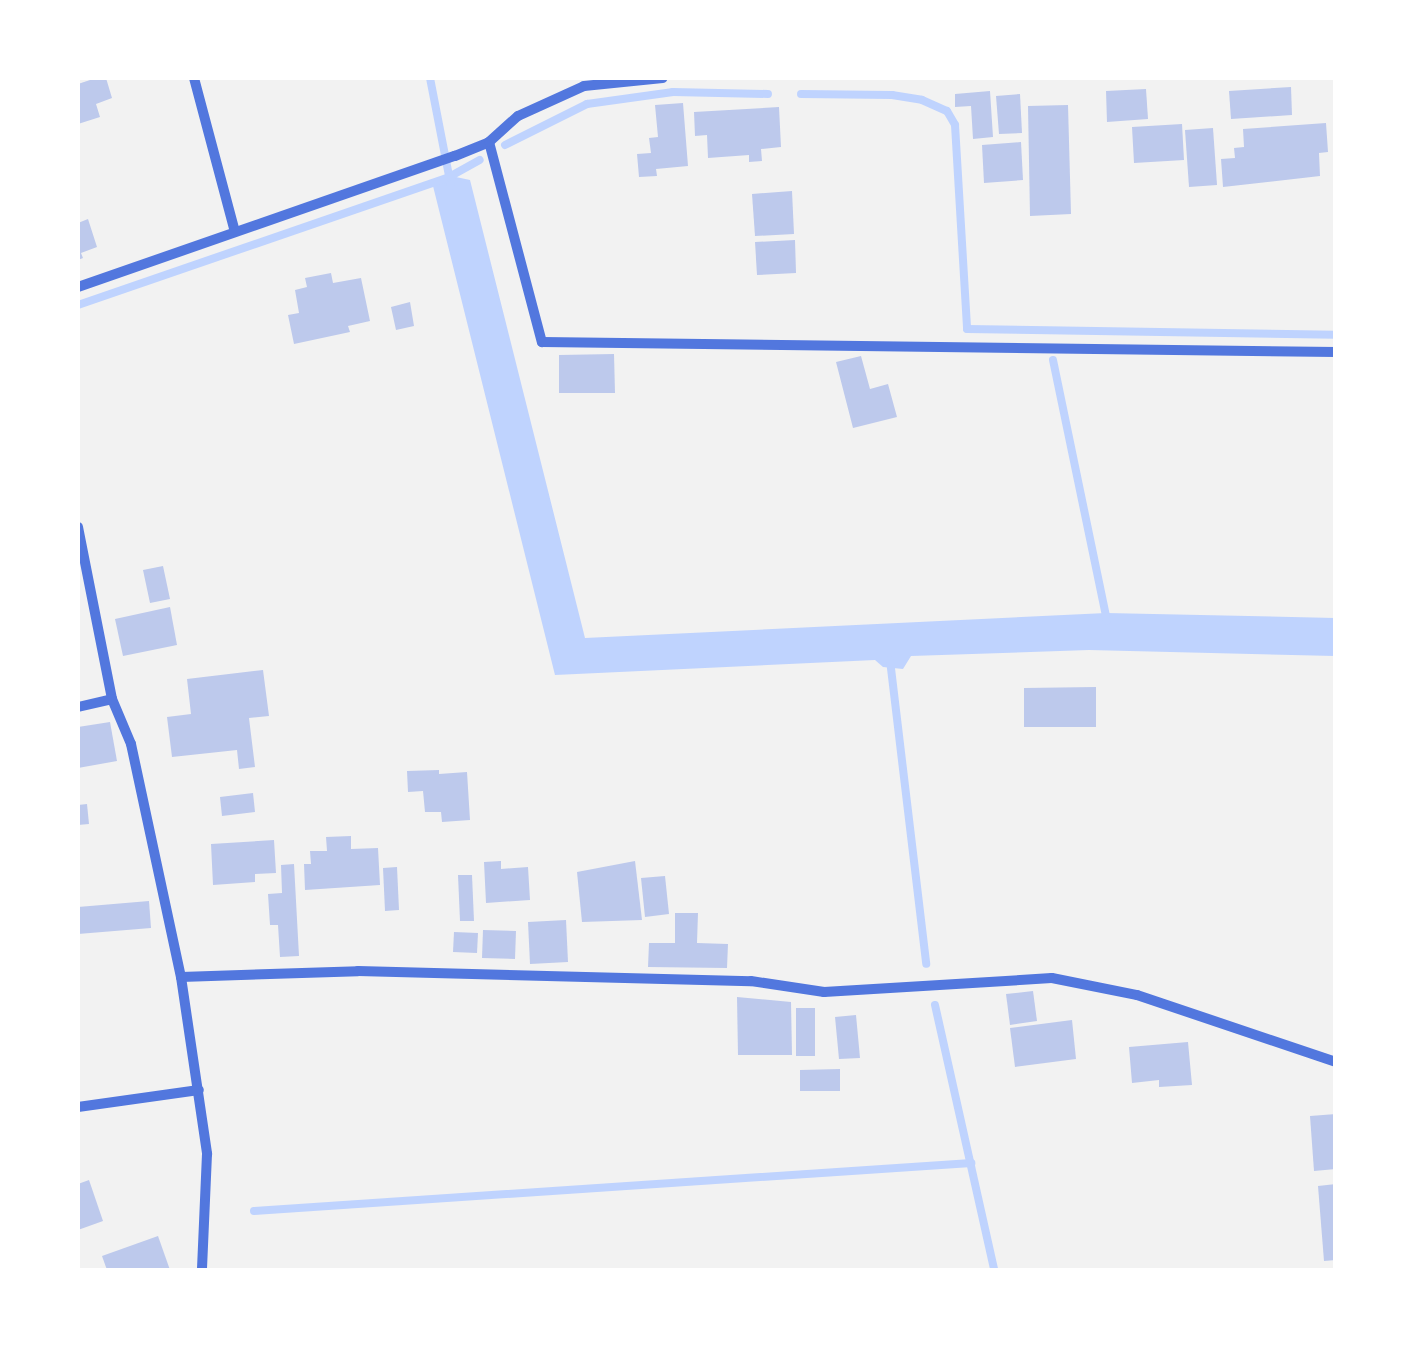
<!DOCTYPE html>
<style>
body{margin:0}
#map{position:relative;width:1413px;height:1348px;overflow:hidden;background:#f2f2f2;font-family:"PT Sans Narrow",sans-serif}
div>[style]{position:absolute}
.water>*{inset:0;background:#bfd3fe}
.stream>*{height:8px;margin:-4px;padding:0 4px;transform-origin:4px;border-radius:4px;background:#bfd3fe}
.building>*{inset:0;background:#bdc9ec}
.minor>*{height:10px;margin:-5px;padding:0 5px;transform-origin:5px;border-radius:5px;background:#5277de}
span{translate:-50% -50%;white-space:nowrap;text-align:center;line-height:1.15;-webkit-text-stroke:10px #fff;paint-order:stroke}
.frame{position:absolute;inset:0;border:80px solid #fff;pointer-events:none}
</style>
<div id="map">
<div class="water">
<i style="clip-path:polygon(456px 177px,470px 180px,585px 638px,1106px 613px,1335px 618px,1335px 656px,1089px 650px,911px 656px,903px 669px,883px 667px,875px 660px,555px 675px,433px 186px)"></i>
</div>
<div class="stream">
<i style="left:430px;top:78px;width:110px;rotate:79deg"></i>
<i style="left:801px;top:94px;width:91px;rotate:0.6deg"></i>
<i style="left:892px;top:95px;width:30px;rotate:9deg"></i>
<i style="left:922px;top:100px;width:27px;rotate:24deg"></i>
<i style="left:947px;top:111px;width:16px;rotate:60deg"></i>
<i style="left:955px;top:125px;width:204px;rotate:86.6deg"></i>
<i style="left:967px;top:329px;width:369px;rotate:0.9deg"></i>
<i style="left:505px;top:145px;width:92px;rotate:-26.6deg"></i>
<i style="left:587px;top:104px;width:87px;rotate:-7.9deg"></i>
<i style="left:673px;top:92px;width:95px;rotate:1.2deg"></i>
<i style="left:78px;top:305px;width:392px;rotate:-19deg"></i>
<i style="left:449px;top:177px;width:35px;rotate:-29deg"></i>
<i style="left:1053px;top:360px;width:266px;rotate:78.3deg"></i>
<i style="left:890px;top:660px;width:306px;rotate:83.2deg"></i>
<i style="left:935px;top:1005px;width:271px;rotate:77.4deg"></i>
<i style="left:254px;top:1211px;width:719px;rotate:-3.83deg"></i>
</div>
<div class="building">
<i style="clip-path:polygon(96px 78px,106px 78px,112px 98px,96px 104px,100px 117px,78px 124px,78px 84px)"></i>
<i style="clip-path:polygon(1291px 87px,1292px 115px,1231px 119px,1229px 91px)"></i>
<i style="clip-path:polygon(1146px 89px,1148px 119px,1107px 122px,1106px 91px)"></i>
<i style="clip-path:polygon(990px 91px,993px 137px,973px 139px,971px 106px,955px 107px,955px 94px)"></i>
<i style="clip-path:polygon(1020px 94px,1022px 133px,999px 134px,996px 96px)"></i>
<i style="clip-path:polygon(683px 103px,688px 166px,656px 169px,657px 176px,639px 177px,637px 154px,651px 153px,649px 138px,658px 137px,655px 105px)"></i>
<i style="clip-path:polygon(1068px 105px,1071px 214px,1030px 216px,1028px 106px)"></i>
<i style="clip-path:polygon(779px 107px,781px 147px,761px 149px,762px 161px,749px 162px,749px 155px,708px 158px,707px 135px,695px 136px,694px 112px)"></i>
<i style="clip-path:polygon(1326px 123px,1328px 152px,1319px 153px,1320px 176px,1223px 187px,1221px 159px,1235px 158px,1234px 148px,1244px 147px,1243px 129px)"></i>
<i style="clip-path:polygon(1182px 124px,1184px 160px,1134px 163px,1132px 127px)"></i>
<i style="clip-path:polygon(1213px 128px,1217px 185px,1189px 187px,1185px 130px)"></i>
<i style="clip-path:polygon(1021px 142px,1023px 180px,984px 183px,982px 145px)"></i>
<i style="clip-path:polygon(792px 191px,794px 234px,755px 236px,752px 194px)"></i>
<i style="clip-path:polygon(88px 219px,97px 247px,81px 253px,83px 258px,78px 260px,78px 223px)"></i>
<i style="clip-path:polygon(795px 240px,796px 273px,757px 275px,755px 242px)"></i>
<i style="clip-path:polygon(331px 273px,333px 283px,361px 278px,370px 321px,348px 326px,350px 332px,294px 344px,288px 315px,299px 313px,295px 290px,307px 287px,305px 278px)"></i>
<i style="clip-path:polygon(410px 302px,414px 326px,396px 330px,391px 307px)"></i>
<i style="clip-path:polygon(614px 354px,615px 393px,559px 393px,559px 355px)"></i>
<i style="clip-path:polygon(861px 356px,870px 389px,888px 384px,897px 417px,853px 428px,836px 362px)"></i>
<i style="clip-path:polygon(163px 566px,170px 599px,150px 603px,143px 570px)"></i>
<i style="clip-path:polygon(170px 607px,177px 645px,123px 656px,115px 619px)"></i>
<i style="clip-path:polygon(263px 670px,269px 716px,249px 718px,255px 767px,239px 769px,237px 750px,172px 757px,167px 717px,191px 714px,187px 679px)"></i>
<i style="clip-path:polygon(1096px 687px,1096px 727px,1024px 727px,1024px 688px)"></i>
<i style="clip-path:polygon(110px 722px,117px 761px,78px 768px,78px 727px)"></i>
<i style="clip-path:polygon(439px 770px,439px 774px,467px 772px,470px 820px,442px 822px,441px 812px,425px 812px,423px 791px,408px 792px,407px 771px)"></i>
<i style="clip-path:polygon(253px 793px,255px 812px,222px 816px,220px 797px)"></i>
<i style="clip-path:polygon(87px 804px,89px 824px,78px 825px,78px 805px)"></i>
<i style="clip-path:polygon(351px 836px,351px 849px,378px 848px,380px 885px,305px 890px,304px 864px,311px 864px,310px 851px,327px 851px,326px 837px)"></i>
<i style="clip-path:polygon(274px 840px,276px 873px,255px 874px,255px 882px,213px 885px,211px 844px)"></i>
<i style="clip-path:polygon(501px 861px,501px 869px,528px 867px,530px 900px,486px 903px,484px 862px)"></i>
<i style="clip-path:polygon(635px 861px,642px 920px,582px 922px,577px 872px)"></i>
<i style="clip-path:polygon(294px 864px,299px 956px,280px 957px,278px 925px,270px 925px,268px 894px,282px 893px,281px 865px)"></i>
<i style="clip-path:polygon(397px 867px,399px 910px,385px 911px,383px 868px)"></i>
<i style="clip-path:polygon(458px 875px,472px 875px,474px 921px,460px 921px)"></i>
<i style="clip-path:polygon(665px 876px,669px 914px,645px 917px,641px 878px)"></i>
<i style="clip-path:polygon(149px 901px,151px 928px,78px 934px,78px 907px)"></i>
<i style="clip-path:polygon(675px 913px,698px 913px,697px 943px,728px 944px,727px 968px,648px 967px,649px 943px,675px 943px)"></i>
<i style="clip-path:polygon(566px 920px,568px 962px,530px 964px,528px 922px)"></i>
<i style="clip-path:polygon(483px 930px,516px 931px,515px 959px,482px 958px)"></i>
<i style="clip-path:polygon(454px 932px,478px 933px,477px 953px,453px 952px)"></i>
<i style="clip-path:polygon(1033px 991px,1037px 1021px,1010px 1025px,1006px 994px)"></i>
<i style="clip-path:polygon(737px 997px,791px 1002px,792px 1055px,738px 1055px)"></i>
<i style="clip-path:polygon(796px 1008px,815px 1008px,815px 1056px,796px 1056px)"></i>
<i style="clip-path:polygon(856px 1015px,860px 1058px,839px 1059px,835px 1017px)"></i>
<i style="clip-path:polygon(1072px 1020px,1076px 1059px,1015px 1067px,1010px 1028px)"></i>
<i style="clip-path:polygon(1188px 1042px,1192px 1085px,1159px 1087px,1159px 1080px,1132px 1083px,1129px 1047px)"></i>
<i style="clip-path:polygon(840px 1069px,840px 1091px,800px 1091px,800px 1070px)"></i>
<i style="clip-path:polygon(1336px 1114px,1336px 1169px,1314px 1171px,1310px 1116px)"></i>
<i style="clip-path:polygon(89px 1180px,103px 1221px,78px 1230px,78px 1184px)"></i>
<i style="clip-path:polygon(1336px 1184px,1336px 1260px,1324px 1261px,1318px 1186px)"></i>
<i style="clip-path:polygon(158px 1236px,170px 1270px,107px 1270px,102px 1256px)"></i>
</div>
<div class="minor">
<i style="left:194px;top:78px;width:159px;rotate:75.1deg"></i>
<i style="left:489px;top:142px;width:207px;rotate:75.2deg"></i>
<i style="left:542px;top:342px;width:794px;rotate:0.72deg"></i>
<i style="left:78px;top:287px;width:399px;rotate:-19.2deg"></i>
<i style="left:455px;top:156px;width:37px;rotate:-22deg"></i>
<i style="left:489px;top:142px;width:39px;rotate:-42deg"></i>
<i style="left:518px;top:116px;width:72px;rotate:-24.4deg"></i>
<i style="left:584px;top:86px;width:79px;rotate:-5.8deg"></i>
<i style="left:78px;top:527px;width:175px;rotate:78.8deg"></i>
<i style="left:112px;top:699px;width:49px;rotate:67.1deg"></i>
<i style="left:131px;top:744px;width:238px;rotate:77.9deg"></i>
<i style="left:181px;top:977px;width:179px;rotate:81.6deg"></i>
<i style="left:207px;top:1154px;width:116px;rotate:92.5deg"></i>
<i style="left:78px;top:707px;width:35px;rotate:-13deg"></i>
<i style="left:181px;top:977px;width:177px;rotate:-1.9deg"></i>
<i style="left:358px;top:971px;width:393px;rotate:1.5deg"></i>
<i style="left:751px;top:981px;width:74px;rotate:8.6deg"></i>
<i style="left:824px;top:992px;width:228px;rotate:-3.5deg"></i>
<i style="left:1052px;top:978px;width:87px;rotate:11.3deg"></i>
<i style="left:1137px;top:995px;width:210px;rotate:18.6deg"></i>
<i style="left:78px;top:1107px;width:122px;rotate:-8deg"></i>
</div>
<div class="frame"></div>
</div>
